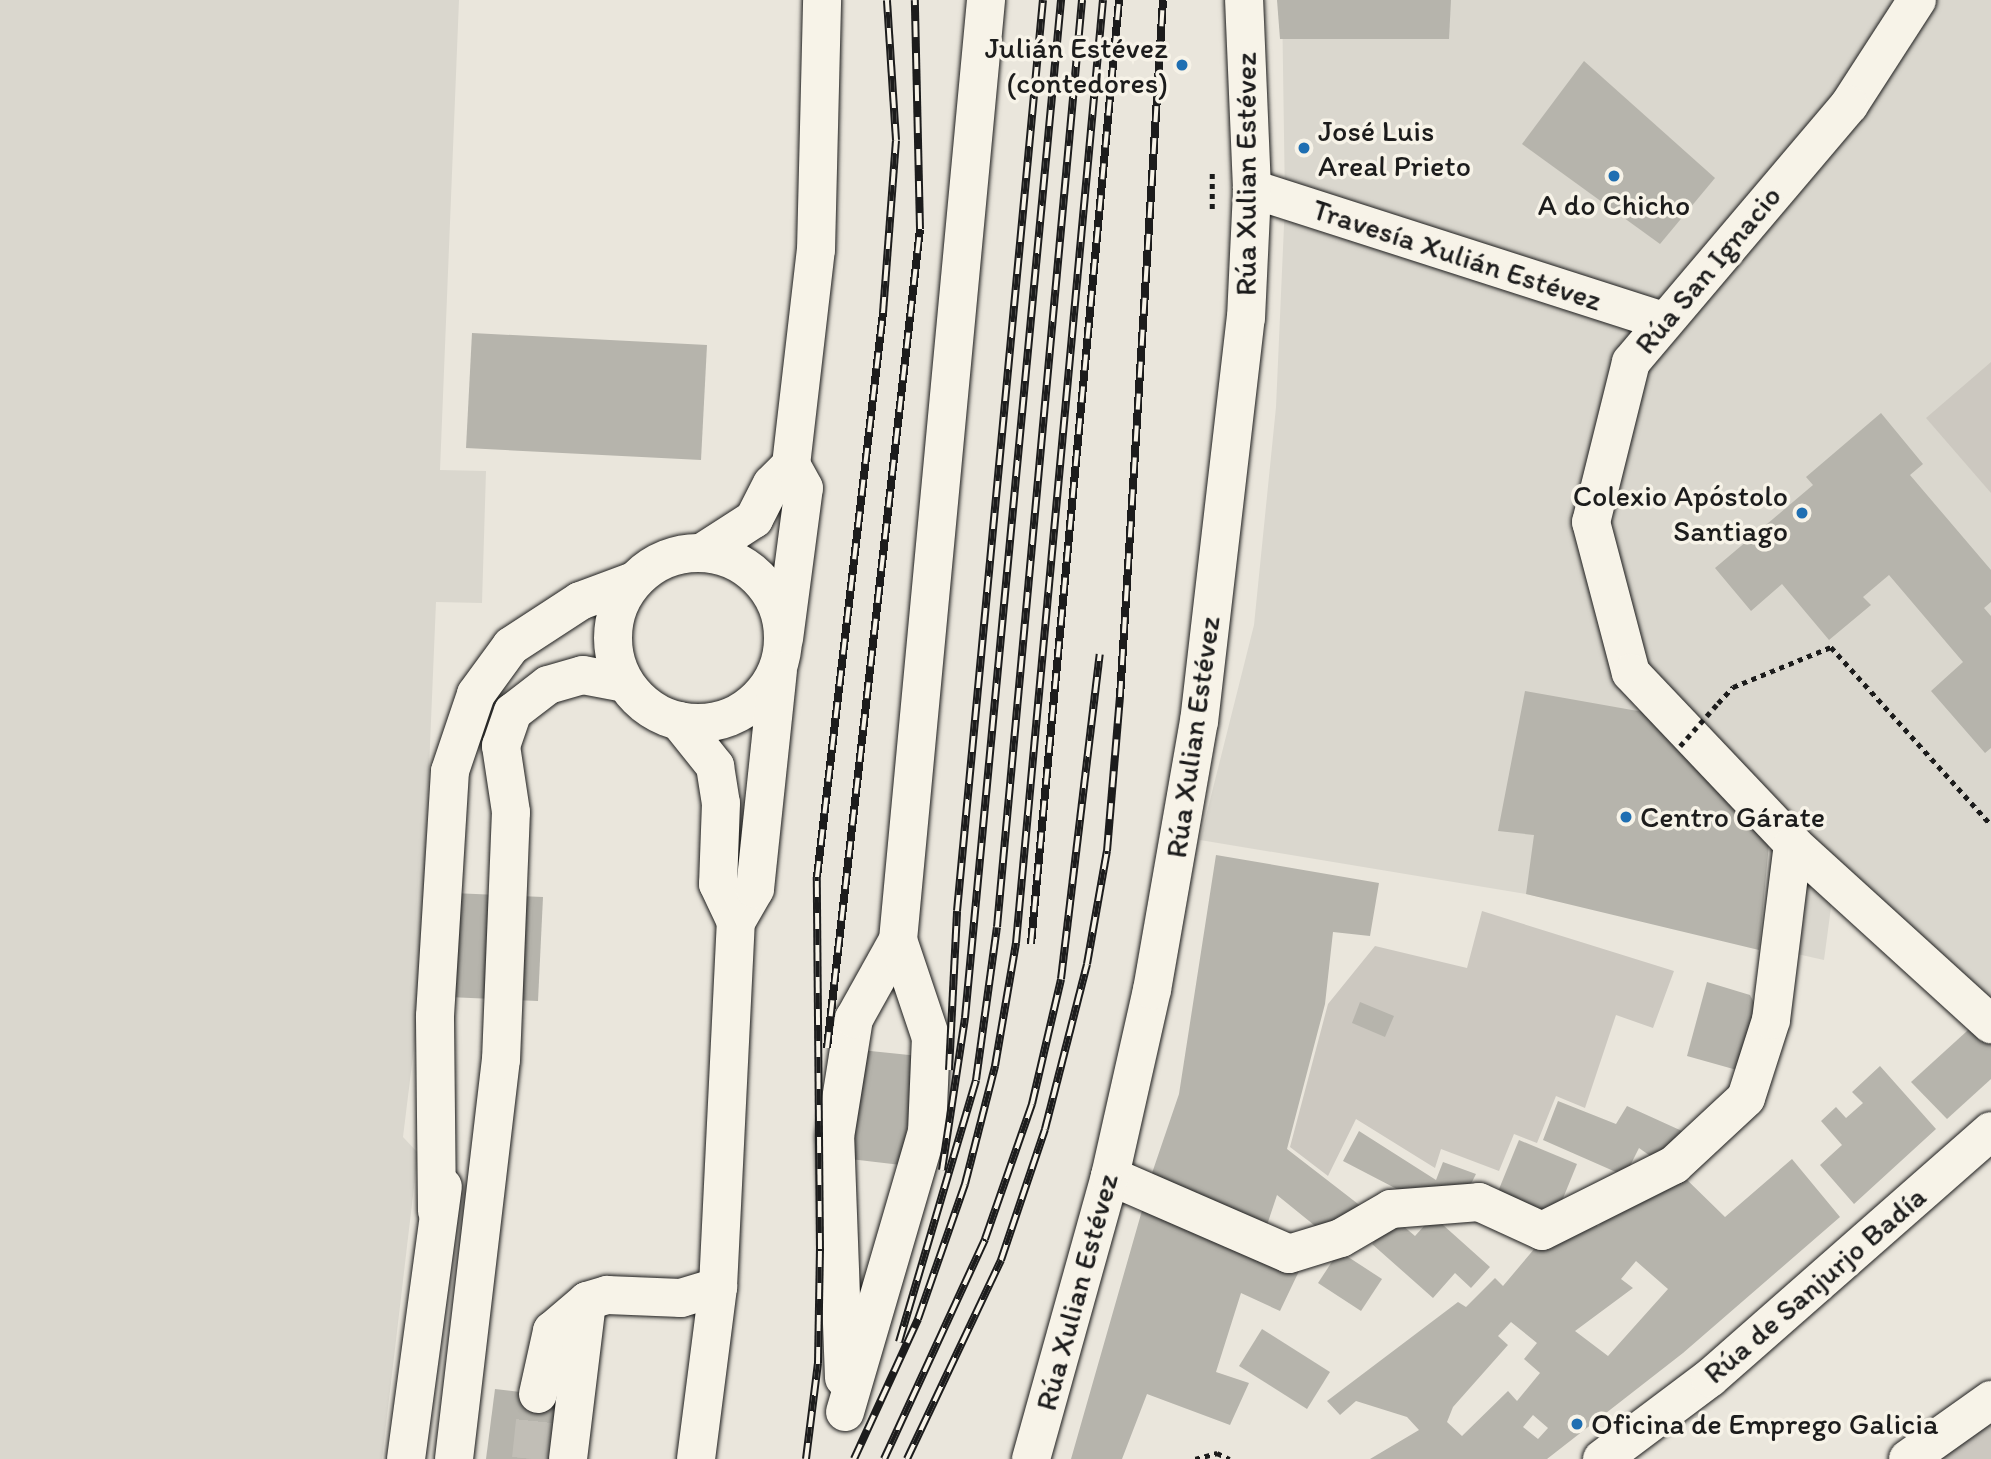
<!DOCTYPE html>
<meta charset="utf-8">
<style>
body{margin:0}
#map{position:relative;width:1991px;height:1459px;overflow:hidden;background:#eae6dc;font-family:Itim,sans-serif}
div>[style]{position:absolute}
.built>*{inset:0;background:#dad7ce}
.green>*{inset:0;background:#ccc8c0}
.building>*{inset:0;background:#b6b4ac}
.minor-tunnel>*{height:38px;margin-top:-19px;transform-origin:0;background:repeating-linear-gradient(90deg,#c1beb6 0 38px,transparent 0 57px)}
.path>*{height:4.5px;margin-top:-2.25px;transform-origin:0;background:repeating-linear-gradient(90deg,#1c1c1c 0 5px,transparent 0 10px)}
.roads{filter:drop-shadow(0 0 2px #1c1c1c) drop-shadow(0 0 2px #1c1c1c)}
.minor>*{height:38px;margin:-19px;padding:0 19px;transform-origin:19px;border-radius:19px;background:#f7f3e8}
.minor>.ring{margin:-19px;padding:0;box-sizing:content-box;background:none;border:38px solid #f7f3e8;border-radius:50%}
.major>*{height:38px;margin:-19px;padding:0 19px;transform-origin:19px;border-radius:19px;background:#f7f3e8}
.rail>*{height:8px;margin-top:-4px;transform-origin:0;background:repeating-linear-gradient(90deg,#f7f3e8 0 16px,#1c1c1c 0 32px);box-sizing:border-box;border-block:2px solid #1c1c1c}
.path-bridge>*{height:4.5px;margin-top:-2.25px;transform-origin:0;background:repeating-linear-gradient(90deg,#1c1c1c 0 5px,transparent 0 10px)}
.dots>*{width:19px;height:19px;translate:-50% -50%;box-sizing:border-box;border:4px solid #f7f3e8;border-radius:50%}
span{translate:-50% -50%;white-space:nowrap;text-align:center;line-height:1.15;-webkit-text-stroke:7px #f7f3e8;paint-order:stroke}
.poi-label{font-size:30px;color:#1c1c1c}
.right{translate:-100% -50%;text-align:right}
.left{translate:0 -50%;text-align:left}
.street-label{font-size:30px;color:#1c1c1c}
</style>
<div id="map">
<div class="built">
<i style="clip-path:polygon(0 0,459px 0,440px 470px,486px 471px,482px 603px,436px 602px,419px 1007px,403px 1137px,418px 1153px,382px 1459px,0 1459px)"></i>
<i style="clip-path:polygon(1282px 0,1991px 0,1991px 1012px,1836px 870px,1824px 960px,1526px 894px,1200px 840px,1254px 625px,1276px 407px,1285px 203px)"></i>
</div>
<div class="green">
<i style="clip-path:polygon(1991px 362px,1991px 493px,1926px 418px)"></i>
<i style="clip-path:polygon(1482px 911px,1674px 971px,1653px 1028px,1616px 1015px,1585px 1108px,1556px 1096px,1537px 1143px,1514px 1134px,1499px 1171px,1441px 1149px,1435px 1168px,1356px 1119px,1328px 1176px,1290px 1147px,1328px 1004px,1375px 946px,1467px 968px)"></i>
<i style="clip-path:polygon(1991px 1421px,1991px 1459px,1936px 1459px)"></i>
</div>
<div class="building">
<i style="clip-path:polygon(1277px 0,1451px 0,1449px 39px,1280px 39px)"></i>
<i style="clip-path:polygon(1584px 61px,1715px 178px,1660px 244px,1522px 144px)"></i>
<i style="clip-path:polygon(472px 333px,707px 345px,701px 460px,466px 448px)"></i>
<i style="clip-path:polygon(1881px 413px,1923px 464px,1910px 475px,1991px 570px,1991px 602px,1984px 608px,1991px 616px,1991px 748px,1985px 753px,1931px 691px,1963px 662px,1889px 575px,1863px 597px,1871px 605px,1829px 640px,1782px 584px,1751px 611px,1715px 568px,1813px 485px,1806px 477px)"></i>
<i style="clip-path:polygon(1525px 691px,1649px 713px,1770px 833px,1759px 950px,1526px 894px,1534px 835px,1498px 831px)"></i>
<i style="clip-path:polygon(1216px 855px,1379px 883px,1370px 936px,1333px 932px,1325px 1004px,1287px 1149px,1362px 1207px,1330px 1238px,1277px 1195px,1264px 1234px,1150px 1179px,1179px 1094px)"></i>
<i style="clip-path:polygon(430px 892px,543px 897px,538px 1001px,426px 996px)"></i>
<i style="clip-path:polygon(1707px 982px,1750px 995px,1761px 1016px,1744px 1072px,1687px 1056px)"></i>
<i style="clip-path:polygon(1360px 1002px,1394px 1016px,1385px 1037px,1352px 1023px)"></i>
<i style="clip-path:polygon(1978px 1021px,1991px 1034px,1991px 1079px,1947px 1119px,1911px 1082px)"></i>
<i style="clip-path:polygon(851px 1049px,919px 1056px,901px 1165px,850px 1159px)"></i>
<i style="clip-path:polygon(1880px 1066px,1936px 1129px,1854px 1204px,1820px 1165px,1842px 1145px,1821px 1121px,1836px 1107px,1846px 1118px,1863px 1103px,1852px 1092px)"></i>
<i style="clip-path:polygon(1558px 1101px,1616px 1124px,1627px 1106px,1693px 1136px,1663px 1165px,1639px 1148px,1625px 1176px,1543px 1140px)"></i>
<i style="clip-path:polygon(1359px 1131px,1436px 1180px,1443px 1162px,1476px 1174px,1466px 1194px,1418px 1200px,1343px 1161px)"></i>
<i style="clip-path:polygon(1519px 1140px,1577px 1164px,1555px 1218px,1497px 1194px)"></i>
<i style="clip-path:polygon(evenodd,1792px 1159px,1840px 1217px,1683px 1353px,1547px 1459px,1370px 1459px,1419px 1430px,1407px 1417px,1356px 1401px,1340px 1415px,1327px 1401px,1458px 1302px,1466px 1307px,1495px 1278px,1503px 1286px,1535px 1248px,1593px 1222px,1598px 1226px,1624px 1199px,1681px 1174px,1725px 1217px,1792px 1159px,1636px 1261px,1668px 1289px,1608px 1356px,1575px 1331px,1633px 1288px,1621px 1279px,1636px 1261px,1792px 1159px,1511px 1322px,1537px 1343px,1524px 1359px,1540px 1373px,1517px 1401px,1508px 1391px,1462px 1436px,1447px 1422px,1453px 1407px,1508px 1345px,1498px 1336px,1511px 1322px,1792px 1159px,1533px 1415px,1548px 1428px,1538px 1439px,1523px 1427px,1533px 1415px)"></i>
<i style="clip-path:polygon(1145px 1200px,1300px 1269px,1280px 1311px,1241px 1293px,1216px 1372px,1249px 1383px,1230px 1425px,1147px 1394px,1122px 1459px,1071px 1459px)"></i>
<i style="clip-path:polygon(1433px 1216px,1490px 1267px,1471px 1288px,1455px 1273px,1433px 1298px,1372px 1244px,1395px 1219px,1415px 1236px)"></i>
<i style="clip-path:polygon(1339px 1251px,1382px 1279px,1361px 1311px,1318px 1283px)"></i>
<i style="clip-path:polygon(1262px 1329px,1330px 1372px,1307px 1409px,1239px 1366px)"></i>
<i style="clip-path:polygon(495px 1389px,561px 1397px,554px 1459px,486px 1459px)"></i>
</div>
<div class="minor-tunnel">
<i style="left:531px;top:1459px;width:65px;rotate:-83.9deg"></i>
</div>
<div class="path">
<i style="left:1212px;top:209px;width:37px;rotate:-90deg"></i>
<i style="left:1718px;top:703px;width:22px;rotate:-47deg"></i>
<i style="left:1733px;top:687px;width:106px;rotate:-22.2deg"></i>
<i style="left:1831px;top:647px;width:239px;rotate:48deg"></i>
<i style="left:1195px;top:1459px;width:23px;rotate:-15deg"></i>
<i style="left:1217px;top:1453px;width:14px;rotate:25deg"></i>
</div>
<div class="roads">
<div class="minor">
<i style="left:1917px;top:0;width:125px;rotate:122.9deg"></i>
<i style="left:1849px;top:105px;width:337px;rotate:130.3deg"></i>
<i style="left:1631px;top:362px;width:165px;rotate:104deg"></i>
<i style="left:1591px;top:522px;width:156px;rotate:75.2deg"></i>
<i style="left:1631px;top:673px;width:236px;rotate:46.5deg"></i>
<i style="left:1793px;top:844px;width:268px;rotate:42.3deg"></i>
<i style="left:1252px;top:189px;width:431px;rotate:17.8deg"></i>
<i style="left:703px;top:552px;width:61px;rotate:-32.9deg"></i>
<i style="left:754px;top:519px;width:39px;rotate:-63deg"></i>
<i style="left:772px;top:484px;width:27px;rotate:-45deg"></i>
<i class="ring" style="left:613px;top:553px;width:132px;height:132px"></i>
<i style="left:784px;top:639px;width:152px;rotate:-82.5deg"></i>
<i style="left:804px;top:488px;width:26px;rotate:-119deg"></i>
<i style="left:791px;top:465px;width:216px;rotate:-83.4deg"></i>
<i style="left:816px;top:250px;width:250px;rotate:-88.6deg"></i>
<i style="left:679px;top:721px;width:58px;rotate:51.3deg"></i>
<i style="left:715px;top:766px;width:37px;rotate:81deg"></i>
<i style="left:721px;top:803px;width:81px;rotate:92.1deg"></i>
<i style="left:718px;top:884px;width:42px;rotate:64.7deg"></i>
<i style="left:1110px;top:1176px;width:195px;rotate:23.5deg"></i>
<i style="left:1289px;top:1254px;width:54px;rotate:-17.1deg"></i>
<i style="left:1341px;top:1238px;width:58px;rotate:-30.1deg"></i>
<i style="left:1391px;top:1209px;width:88px;rotate:-4.5deg"></i>
<i style="left:1479px;top:1202px;width:69px;rotate:24.7deg"></i>
<i style="left:1542px;top:1231px;width:148px;rotate:-26.6deg"></i>
<i style="left:1674px;top:1165px;width:98px;rotate:-42.9deg"></i>
<i style="left:1746px;top:1098px;width:82px;rotate:-72.2deg"></i>
<i style="left:1771px;top:1020px;width:177px;rotate:-82.9deg"></i>
<i style="left:437px;top:1211px;width:195px;rotate:-90.6deg"></i>
<i style="left:435px;top:1016px;width:245px;rotate:-86.5deg"></i>
<i style="left:450px;top:771px;width:81px;rotate:-71.3deg"></i>
<i style="left:476px;top:694px;width:59px;rotate:-53.9deg"></i>
<i style="left:511px;top:646px;width:82px;rotate:-33.1deg"></i>
<i style="left:580px;top:601px;width:58px;rotate:-20.3deg"></i>
<i style="left:844px;top:1378px;width:241px;rotate:-92.1deg"></i>
<i style="left:835px;top:1137px;width:120px;rotate:-80.9deg"></i>
<i style="left:854px;top:1019px;width:90px;rotate:-60.9deg"></i>
<i style="left:538px;top:1394px;width:65px;rotate:-77.5deg"></i>
<i style="left:552px;top:1331px;width:46px;rotate:-40.6deg"></i>
<i style="left:587px;top:1301px;width:21px;rotate:-17deg"></i>
<i style="left:607px;top:1295px;width:74px;rotate:2.3deg"></i>
<i style="left:681px;top:1298px;width:39px;rotate:-17deg"></i>
<i style="left:845px;top:1412px;width:292px;rotate:-73.7deg"></i>
<i style="left:927px;top:1132px;width:94px;rotate:-87.6deg"></i>
<i style="left:931px;top:1038px;width:103px;rotate:-108.6deg"></i>
<i style="left:898px;top:940px;width:944px;rotate:-84.65deg"></i>
<i style="left:406px;top:1459px;width:275px;rotate:-82.3deg"></i>
<i style="left:454px;top:1459px;width:402px;rotate:-83.3deg"></i>
<i style="left:501px;top:1060px;width:248px;rotate:-87.7deg"></i>
<i style="left:511px;top:812px;width:67px;rotate:-98.6deg"></i>
<i style="left:501px;top:746px;width:36px;rotate:-71deg"></i>
<i style="left:513px;top:712px;width:44px;rotate:-37.6deg"></i>
<i style="left:548px;top:685px;width:36px;rotate:-16deg"></i>
<i style="left:583px;top:675px;width:43px;rotate:10.8deg"></i>
<i style="left:568px;top:1459px;width:159px;rotate:-83.1deg"></i>
<i style="left:696px;top:1459px;width:173px;rotate:-82.7deg"></i>
<i style="left:718px;top:1287px;width:365px;rotate:-87.2deg"></i>
<i style="left:736px;top:922px;width:38px;rotate:-60deg"></i>
<i style="left:755px;top:889px;width:220px;rotate:-84deg"></i>
<i style="left:1031px;top:1459px;width:294px;rotate:-74.4deg"></i>
<i style="left:1110px;top:1176px;width:191px;rotate:-77.3deg"></i>
<i style="left:1152px;top:990px;width:272px;rotate:-80.1deg"></i>
<i style="left:1199px;top:722px;width:407px;rotate:-83.4deg"></i>
<i style="left:1246px;top:318px;width:129px;rotate:-87.3deg"></i>
<i style="left:1252px;top:189px;width:189px;rotate:-92.4deg"></i>
<i style="left:1908px;top:1459px;width:102px;rotate:-35.4deg"></i>
</div>
<div class="major">
<i style="left:1602px;top:1459px;width:135px;rotate:-36.9deg"></i>
<i style="left:1710px;top:1378px;width:374px;rotate:-41.3deg"></i>
</div>
</div>
<div class="rail">
<i style="left:1031px;top:944px;width:948px;rotate:-84.67deg"></i>
<i style="left:827px;top:1048px;width:824px;rotate:-83.52deg"></i>
<i style="left:920px;top:229px;width:229px;rotate:-91.3deg"></i>
<i style="left:949px;top:1070px;width:159px;rotate:-87.1deg"></i>
<i style="left:957px;top:911px;width:915px;rotate:-84.61deg"></i>
<i style="left:942px;top:1170px;width:154px;rotate:-81.4deg"></i>
<i style="left:965px;top:1018px;width:1023px;rotate:-84.61deg"></i>
<i style="left:899px;top:1342px;width:273px;rotate:-73.6deg"></i>
<i style="left:976px;top:1080px;width:154px;rotate:-82.2deg"></i>
<i style="left:997px;top:927px;width:931px;rotate:-84.76deg"></i>
<i style="left:806px;top:1459px;width:97px;rotate:-82.9deg"></i>
<i style="left:818px;top:1363px;width:114px;rotate:-89deg"></i>
<i style="left:820px;top:1249px;width:372px;rotate:-90.5deg"></i>
<i style="left:817px;top:877px;width:568px;rotate:-83.33deg"></i>
<i style="left:883px;top:313px;width:173px;rotate:-85.7deg"></i>
<i style="left:896px;top:140px;width:140px;rotate:-93.7deg"></i>
<i style="left:854px;top:1459px;width:154px;rotate:-65.4deg"></i>
<i style="left:918px;top:1319px;width:143px;rotate:-70.8deg"></i>
<i style="left:965px;top:1184px;width:122px;rotate:-75.7deg"></i>
<i style="left:995px;top:1066px;width:125px;rotate:-80.3deg"></i>
<i style="left:1016px;top:943px;width:947px;rotate:-84.73deg"></i>
<i style="left:884px;top:1459px;width:242px;rotate:-65.3deg"></i>
<i style="left:985px;top:1239px;width:143px;rotate:-70.8deg"></i>
<i style="left:1032px;top:1104px;width:128px;rotate:-76.9deg"></i>
<i style="left:1061px;top:979px;width:327px;rotate:-83.2deg"></i>
<i style="left:907px;top:1459px;width:220px;rotate:-64.7deg"></i>
<i style="left:1001px;top:1260px;width:138px;rotate:-71.4deg"></i>
<i style="left:1045px;top:1129px;width:170px;rotate:-75.7deg"></i>
<i style="left:1087px;top:964px;width:115px;rotate:-80deg"></i>
<i style="left:1107px;top:851px;width:155px;rotate:-85.2deg"></i>
<i style="left:1120px;top:697px;width:698px;rotate:-86.47deg"></i>
</div>
<div class="path-bridge">
<i style="left:1680px;top:746px;width:57px;rotate:-48.5deg"></i>
</div>
<div class="dots">
<i style="left:1182px;top:65px;background:#1f6fb2"></i>
<i style="left:1304px;top:148px;background:#1f6fb2"></i>
<i style="left:1614px;top:176px;background:#1f6fb2"></i>
<i style="left:1802px;top:513px;background:#1f6fb2"></i>
<i style="left:1626px;top:817px;background:#1f6fb2"></i>
<i style="left:1577px;top:1424px;background:#1f6fb2"></i>
</div>
<div class="poi-label">
<span class="right" style="left:1168px;top:65px">Julián Estévez<br>(contedores)</span>
<span class="left" style="left:1318px;top:148px">José Luis<br>Areal Prieto</span>
<span style="left:1614px;top:205px">A do Chicho</span>
<span class="right" style="left:1788px;top:513px">Colexio Apóstolo<br>Santiago</span>
<span class="left" style="left:1640px;top:817px">Centro Gárate</span>
<span class="left" style="left:1591px;top:1424px">Oficina de Emprego Galicia</span>
</div>
<div class="street-label">
<span style="left:1246px;top:174px;rotate:-90deg">Rúa Xulian Estévez</span>
<span style="left:1457px;top:255px;rotate:18deg">Travesía Xulián Estévez</span>
<span style="left:1708px;top:270px;rotate:-50deg">Rúa San Ignacio</span>
<span style="left:1193px;top:737px;rotate:-82deg">Rúa Xulian Estévez</span>
<span style="left:1815px;top:1285px;rotate:-41deg">Rúa de Sanjurjo Badía</span>
<span style="left:1077px;top:1292px;rotate:-75deg">Rúa Xulian Estévez</span>
</div>
</div>
